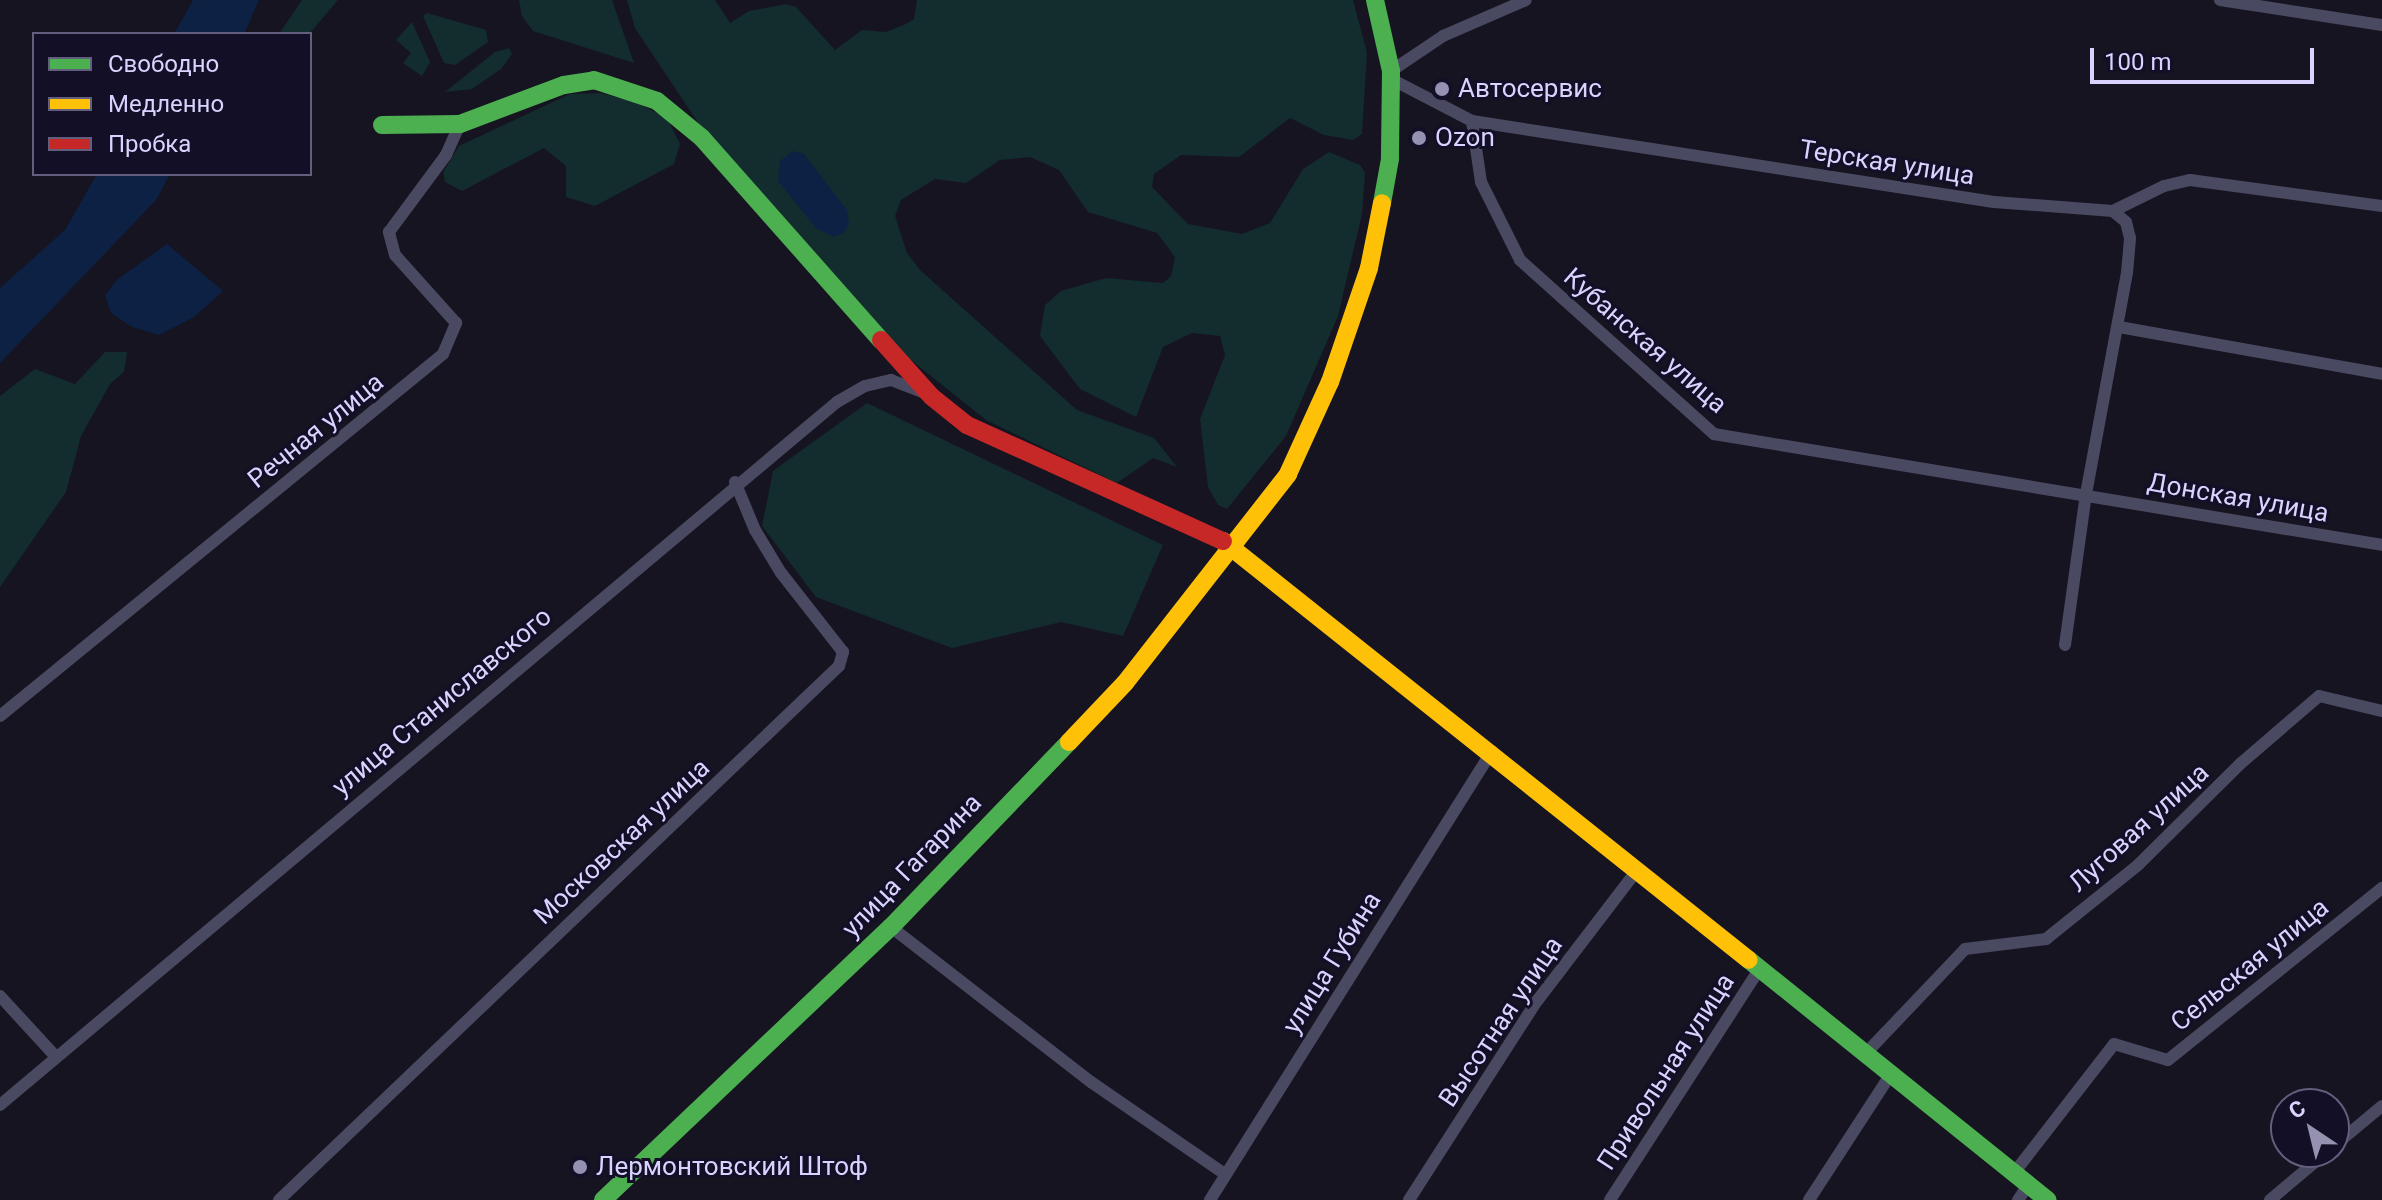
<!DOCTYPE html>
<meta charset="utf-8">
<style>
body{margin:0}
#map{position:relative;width:2382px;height:1200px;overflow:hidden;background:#161421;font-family:Roboto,sans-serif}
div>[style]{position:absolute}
.green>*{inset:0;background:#132c2d}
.water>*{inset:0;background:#0d2144}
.street>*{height:12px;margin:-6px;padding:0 6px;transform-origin:6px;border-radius:6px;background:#4a4962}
.fast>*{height:18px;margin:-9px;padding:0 9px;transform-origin:9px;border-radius:9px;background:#4caf50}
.slow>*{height:18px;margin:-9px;padding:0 9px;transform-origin:9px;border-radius:9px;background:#ffc107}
.jam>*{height:18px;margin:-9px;padding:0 9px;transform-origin:9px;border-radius:9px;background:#c62828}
.dots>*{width:22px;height:22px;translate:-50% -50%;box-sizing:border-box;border:4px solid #130f26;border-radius:50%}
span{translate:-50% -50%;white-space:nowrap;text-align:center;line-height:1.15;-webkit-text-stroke:6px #130f26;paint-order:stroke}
.poi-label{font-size:26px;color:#d9d4ff}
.left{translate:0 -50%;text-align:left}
.street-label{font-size:26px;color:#d9d4ff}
.legend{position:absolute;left:32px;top:32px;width:280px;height:144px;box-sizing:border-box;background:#130f26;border:2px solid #625e7d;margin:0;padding:10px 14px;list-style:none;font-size:24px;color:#d9d4ff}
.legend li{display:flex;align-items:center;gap:16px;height:40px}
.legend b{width:40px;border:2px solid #625e7d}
.north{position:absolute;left:2270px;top:1088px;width:80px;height:80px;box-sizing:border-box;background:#130f26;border:2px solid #625e7d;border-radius:50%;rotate:325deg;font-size:22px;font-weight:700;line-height:32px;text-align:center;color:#d9d4ff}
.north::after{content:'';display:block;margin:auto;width:28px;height:36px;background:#9591b1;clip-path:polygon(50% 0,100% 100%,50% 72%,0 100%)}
.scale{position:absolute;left:2090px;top:48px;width:224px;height:36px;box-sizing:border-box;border:4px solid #d9d4ff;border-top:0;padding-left:10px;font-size:24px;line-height:28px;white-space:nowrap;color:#d9d4ff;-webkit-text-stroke:6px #130f26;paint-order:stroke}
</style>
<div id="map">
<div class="green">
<i style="clip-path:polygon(302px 0,338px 0,309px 34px,279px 34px)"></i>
<i style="clip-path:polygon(519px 0,612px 0,634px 63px,533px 31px,522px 16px)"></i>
<i style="clip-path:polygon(627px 0,715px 0,730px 23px,749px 11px,786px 4px,796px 7px,835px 50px,862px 30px,886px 32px,906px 24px,914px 19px,917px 0,1353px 0,1367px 53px,1362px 134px,1353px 140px,1324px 135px,1290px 118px,1239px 157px,1181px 155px,1154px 174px,1152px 187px,1188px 224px,1242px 234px,1270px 223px,1303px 169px,1329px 152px,1360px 165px,1365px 173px,1362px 214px,1338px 316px,1286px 436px,1227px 509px,1218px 505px,1208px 487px,1200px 419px,1225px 355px,1220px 336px,1192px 333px,1163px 347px,1136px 417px,1080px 389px,1040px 336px,1045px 305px,1061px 291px,1106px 278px,1163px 283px,1171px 276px,1175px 257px,1157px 233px,1088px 212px,1059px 170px,1030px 157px,1000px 160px,966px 183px,935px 179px,901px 200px,895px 216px,907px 253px,920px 270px,1077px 410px,1154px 438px,1177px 467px,1153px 458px,1117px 483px,986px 420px,906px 356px,703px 130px,635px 28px)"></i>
<i style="clip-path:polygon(427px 13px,486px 30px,488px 42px,455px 65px,444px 63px,423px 16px)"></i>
<i style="clip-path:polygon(412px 22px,430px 62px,422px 76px,403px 63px,411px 53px,396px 40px)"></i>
<i style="clip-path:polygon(509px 48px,512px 54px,501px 69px,472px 89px,445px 92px,495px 52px)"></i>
<i style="clip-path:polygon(601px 93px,635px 102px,667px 118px,680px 144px,674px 164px,595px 206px,566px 197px,566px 166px,544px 148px,462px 191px,445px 182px,443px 172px,459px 146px,570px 94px)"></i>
<i style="clip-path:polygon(105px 352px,127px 352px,124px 372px,110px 384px,81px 436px,66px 492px,0 587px,0 396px,35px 369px,75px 384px)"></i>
<i style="clip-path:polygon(867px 403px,1163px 545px,1123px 636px,1061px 622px,952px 648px,816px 597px,762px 526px,773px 471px)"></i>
</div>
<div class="water">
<i style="clip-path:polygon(193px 0,259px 0,244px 34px,174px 34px)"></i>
<i style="clip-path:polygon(793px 151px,804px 154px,847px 210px,849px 225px,843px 233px,834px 237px,816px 228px,778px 181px,780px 161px)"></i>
<i style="clip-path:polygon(97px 174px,170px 174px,156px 200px,0 363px,0 288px,65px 230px)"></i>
<i style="clip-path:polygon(167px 244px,223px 291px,194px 317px,159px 335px,132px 327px,111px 313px,105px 295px,118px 279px)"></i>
</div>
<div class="street">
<i style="left:2220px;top:0;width:164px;rotate:8.8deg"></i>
<i style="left:1391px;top:71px;width:63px;rotate:-33.9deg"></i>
<i style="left:1443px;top:36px;width:90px;rotate:-23.4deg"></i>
<i style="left:1391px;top:79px;width:91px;rotate:27.4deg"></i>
<i style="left:1472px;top:121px;width:528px;rotate:8.82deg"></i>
<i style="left:1994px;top:202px;width:119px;rotate:4.3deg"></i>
<i style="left:2113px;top:211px;width:57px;rotate:-26.1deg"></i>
<i style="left:2164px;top:186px;width:27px;rotate:-13deg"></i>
<i style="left:2190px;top:180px;width:194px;rotate:7.7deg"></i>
<i style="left:1472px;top:121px;width:62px;rotate:81.6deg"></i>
<i style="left:1481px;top:182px;width:87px;rotate:63.4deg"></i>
<i style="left:1520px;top:260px;width:261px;rotate:41.9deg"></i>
<i style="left:1714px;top:434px;width:677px;rotate:9.43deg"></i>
<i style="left:2119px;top:327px;width:267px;rotate:10.1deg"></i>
<i style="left:2065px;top:645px;width:152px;rotate:-82.1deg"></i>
<i style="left:2086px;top:494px;width:225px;rotate:-79.5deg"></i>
<i style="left:2127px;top:273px;width:35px;rotate:-85deg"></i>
<i style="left:2130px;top:238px;width:16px;rotate:-104deg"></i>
<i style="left:2126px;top:222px;width:17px;rotate:-140deg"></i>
<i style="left:0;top:716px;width:572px;rotate:-39.25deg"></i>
<i style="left:443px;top:354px;width:34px;rotate:-67deg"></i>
<i style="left:456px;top:323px;width:91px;rotate:-131.9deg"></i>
<i style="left:395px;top:255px;width:24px;rotate:-105deg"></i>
<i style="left:389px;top:232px;width:96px;rotate:-53.5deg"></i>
<i style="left:446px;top:155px;width:34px;rotate:-66deg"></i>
<i style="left:891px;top:927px;width:253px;rotate:37.8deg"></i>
<i style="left:1091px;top:1082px;width:163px;rotate:34.5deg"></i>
<i style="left:0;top:996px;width:83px;rotate:47.4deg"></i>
<i style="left:1868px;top:1051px;width:141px;rotate:-46.4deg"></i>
<i style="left:1965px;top:949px;width:82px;rotate:-7deg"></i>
<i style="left:2046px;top:939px;width:118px;rotate:-38.8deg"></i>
<i style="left:2138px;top:865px;width:144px;rotate:-44.7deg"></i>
<i style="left:2240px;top:764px;width:104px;rotate:-40.7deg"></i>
<i style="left:2319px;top:696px;width:65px;rotate:13.4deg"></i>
<i style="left:0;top:1105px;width:1093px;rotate:-40.03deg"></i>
<i style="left:837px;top:402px;width:32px;rotate:-30deg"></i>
<i style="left:865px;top:386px;width:27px;rotate:-13deg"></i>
<i style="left:891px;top:380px;width:36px;rotate:21deg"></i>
<i style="left:2334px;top:1146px;width:62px;rotate:-39.8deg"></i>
<i style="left:2014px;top:1173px;width:163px;rotate:-52.2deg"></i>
<i style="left:2114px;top:1044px;width:56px;rotate:16.5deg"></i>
<i style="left:2168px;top:1060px;width:275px;rotate:-38.8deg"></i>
<i style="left:279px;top:1200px;width:774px;rotate:-43.64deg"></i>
<i style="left:839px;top:666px;width:15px;rotate:-74deg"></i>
<i style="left:843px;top:652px;width:100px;rotate:-128.1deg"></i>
<i style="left:781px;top:573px;width:50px;rotate:-121.2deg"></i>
<i style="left:755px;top:530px;width:52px;rotate:-112.6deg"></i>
<i style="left:1210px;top:1200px;width:530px;rotate:-57.87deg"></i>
<i style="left:1409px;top:1200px;width:237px;rotate:-57.3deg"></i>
<i style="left:1537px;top:1001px;width:161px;rotate:-52.6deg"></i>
<i style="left:1610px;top:1200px;width:276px;rotate:-57.1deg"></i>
<i style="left:1809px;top:1200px;width:153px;rotate:-57deg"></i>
<i style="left:2018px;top:1200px;width:18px;rotate:-56deg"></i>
<i style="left:2270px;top:1200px;width:75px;rotate:-40.1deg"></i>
</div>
<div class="fast">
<i style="left:1375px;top:0;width:73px;rotate:77.3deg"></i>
<i style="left:1391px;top:71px;width:88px;rotate:90.7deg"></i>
<i style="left:1390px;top:159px;width:45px;rotate:100.3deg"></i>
<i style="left:382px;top:125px;width:78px;rotate:-0.7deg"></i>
<i style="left:460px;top:124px;width:111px;rotate:-20.6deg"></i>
<i style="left:564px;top:85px;width:30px;rotate:-9deg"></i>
<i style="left:594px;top:80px;width:66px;rotate:18.4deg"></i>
<i style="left:657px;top:101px;width:58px;rotate:39.4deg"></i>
<i style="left:702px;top:138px;width:270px;rotate:48.5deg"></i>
<i style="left:1749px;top:960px;width:383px;rotate:38.8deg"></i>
<i style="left:603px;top:1200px;width:397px;rotate:-43.5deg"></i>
<i style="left:891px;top:927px;width:257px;rotate:-46.1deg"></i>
</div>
<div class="slow">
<i style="left:1223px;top:541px;width:672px;rotate:38.54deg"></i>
<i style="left:1069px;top:742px;width:81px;rotate:-46.5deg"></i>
<i style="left:1125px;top:683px;width:265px;rotate:-52deg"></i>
<i style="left:1288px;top:474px;width:101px;rotate:-65.5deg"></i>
<i style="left:1330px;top:382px;width:120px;rotate:-71.1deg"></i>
<i style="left:1369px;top:268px;width:66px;rotate:-78.7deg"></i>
</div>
<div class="jam">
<i style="left:881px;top:340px;width:76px;rotate:48.2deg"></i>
<i style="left:932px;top:397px;width:45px;rotate:38.7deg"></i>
<i style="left:967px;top:425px;width:281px;rotate:24.4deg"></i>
</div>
<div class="dots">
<i style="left:1442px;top:89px;background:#9591b1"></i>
<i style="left:1419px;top:138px;background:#9591b1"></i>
<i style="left:580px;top:1167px;background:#9591b1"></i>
</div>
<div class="poi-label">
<span class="left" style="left:1458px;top:89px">Автосервис</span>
<span class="left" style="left:1435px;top:138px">Ozon</span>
<span class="left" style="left:596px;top:1167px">Лермонтовский Штоф</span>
</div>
<div class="street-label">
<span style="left:1887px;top:163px;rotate:9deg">Терская улица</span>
<span style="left:1645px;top:341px;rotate:41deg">Кубанская улица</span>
<span style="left:316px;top:431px;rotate:-39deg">Речная улица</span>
<span style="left:2238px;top:498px;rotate:10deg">Донская улица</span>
<span style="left:442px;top:702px;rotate:-40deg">улица Станиславского</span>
<span style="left:2139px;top:828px;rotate:-42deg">Луговая улица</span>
<span style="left:622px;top:842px;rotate:-43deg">Московская улица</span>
<span style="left:912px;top:866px;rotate:-46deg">улица Гагарина</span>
<span style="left:1332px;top:963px;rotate:-58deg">улица Губина</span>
<span style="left:2250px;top:965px;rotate:-39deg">Сельская улица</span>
<span style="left:1501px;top:1022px;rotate:-56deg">Высотная улица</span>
<span style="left:1666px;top:1072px;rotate:-57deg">Привольная улица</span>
</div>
<ul class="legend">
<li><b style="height:10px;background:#4caf50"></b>Свободно</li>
<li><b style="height:10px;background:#ffc107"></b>Медленно</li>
<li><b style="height:10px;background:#c62828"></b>Пробка</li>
</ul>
<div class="north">С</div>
<div class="scale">100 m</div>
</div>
